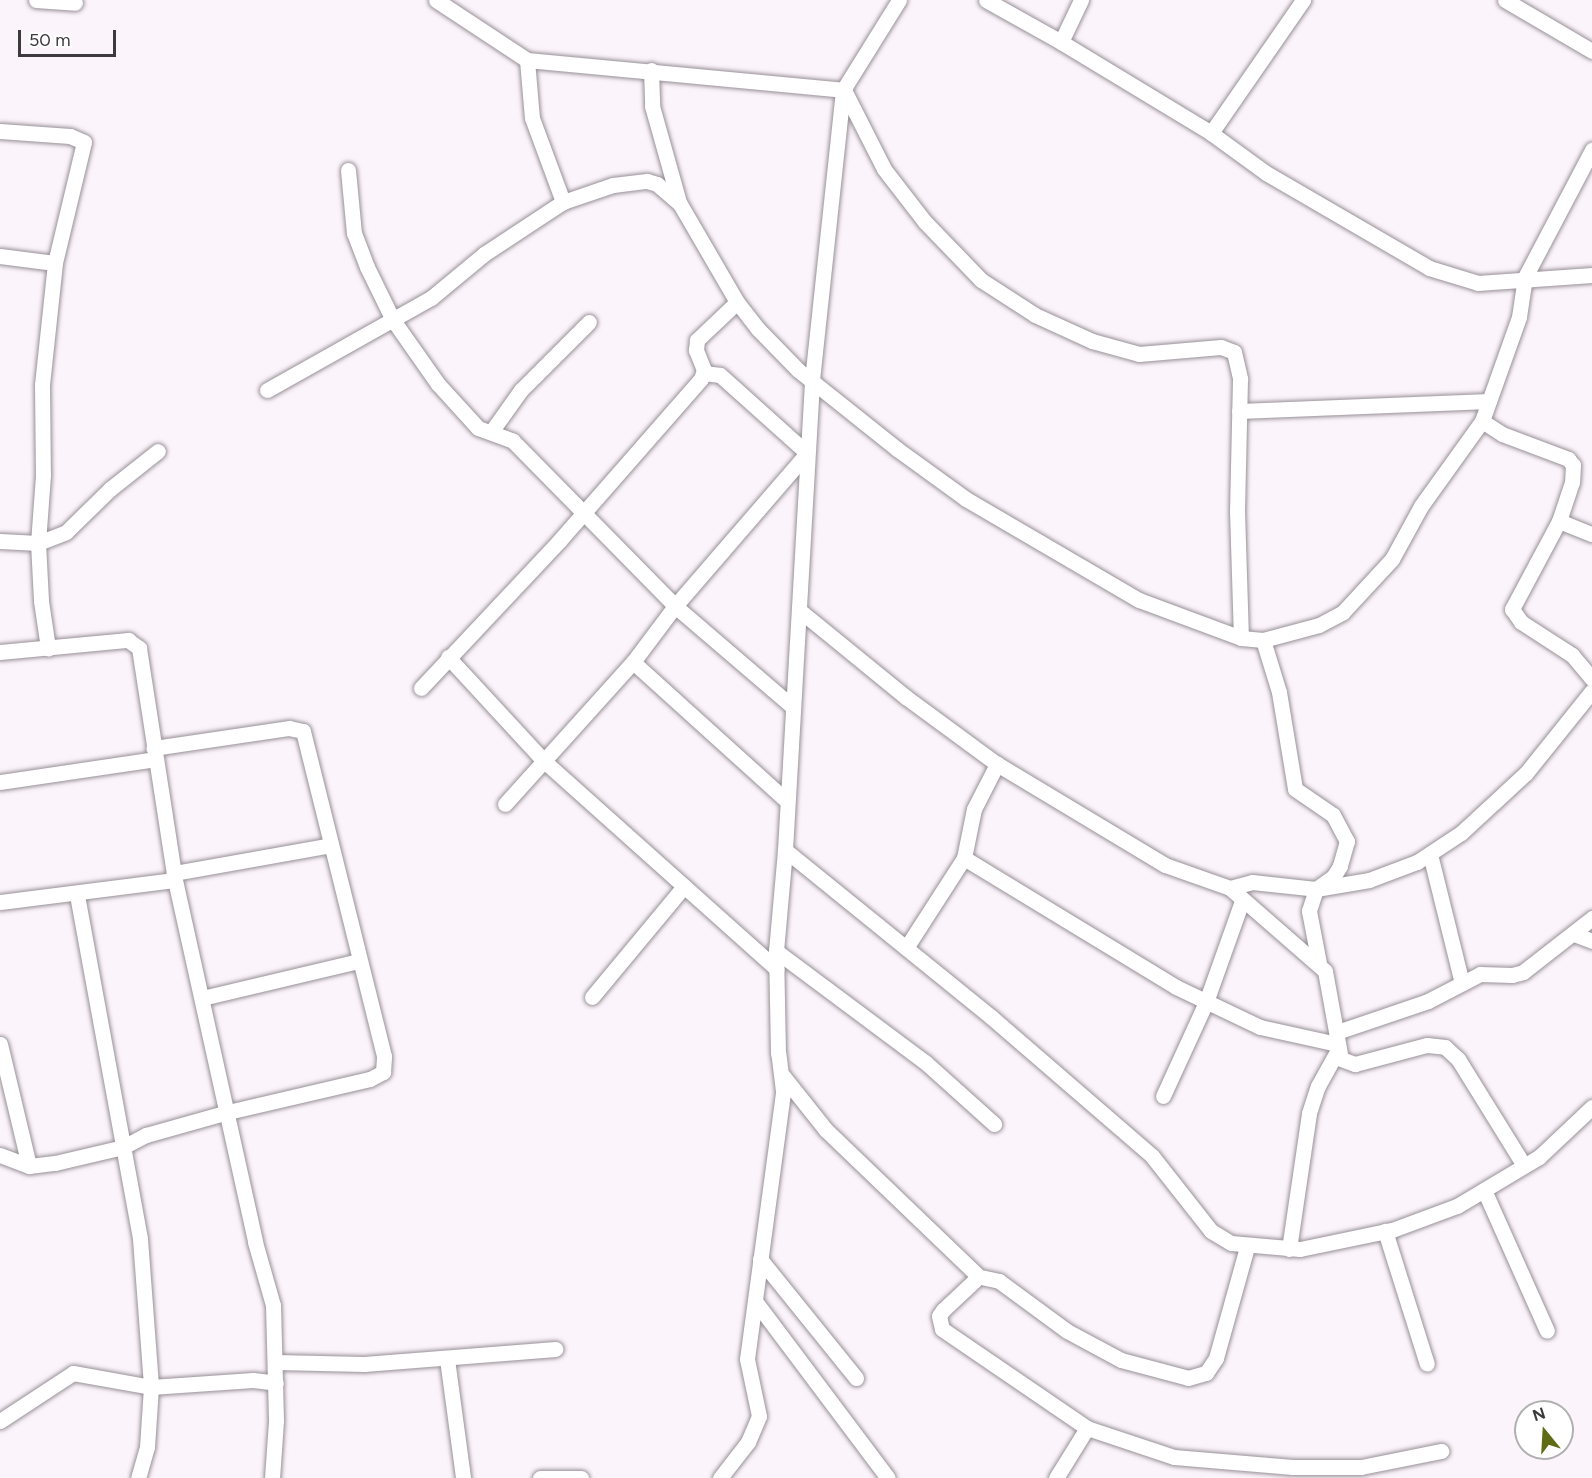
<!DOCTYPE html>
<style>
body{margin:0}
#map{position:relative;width:1592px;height:1478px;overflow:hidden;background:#fcf4fb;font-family:Figtree,sans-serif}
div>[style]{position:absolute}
.roads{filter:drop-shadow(0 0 2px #979097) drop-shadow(0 0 2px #979097)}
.minor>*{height:15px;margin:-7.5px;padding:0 7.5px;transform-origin:7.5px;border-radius:7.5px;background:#fff}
span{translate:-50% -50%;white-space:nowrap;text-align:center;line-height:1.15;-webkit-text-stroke:6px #fff;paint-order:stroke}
.north{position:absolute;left:1514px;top:1400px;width:60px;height:60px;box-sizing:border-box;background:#fff;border:2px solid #b1b0b1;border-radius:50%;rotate:342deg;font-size:16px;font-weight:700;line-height:24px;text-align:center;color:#3c3a3c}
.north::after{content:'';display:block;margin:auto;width:21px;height:27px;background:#5f6c15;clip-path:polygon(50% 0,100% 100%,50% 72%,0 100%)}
.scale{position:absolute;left:18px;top:30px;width:98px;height:27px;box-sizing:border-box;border:3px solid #3c3a3c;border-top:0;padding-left:8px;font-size:18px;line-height:21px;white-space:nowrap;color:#3c3a3c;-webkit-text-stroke:4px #fff;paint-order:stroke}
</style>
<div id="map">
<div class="roads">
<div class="minor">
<i style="left:36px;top:0;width:39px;rotate:4deg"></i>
<i style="left:436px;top:0;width:109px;rotate:33.4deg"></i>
<i style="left:527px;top:60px;width:317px;rotate:5.4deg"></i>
<i style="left:986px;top:0;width:86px;rotate:29.2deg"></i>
<i style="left:1061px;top:42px;width:175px;rotate:31.2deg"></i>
<i style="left:1211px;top:133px;width:68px;rotate:36deg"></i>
<i style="left:1266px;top:173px;width:189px;rotate:30.2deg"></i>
<i style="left:1429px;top:268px;width:51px;rotate:17deg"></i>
<i style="left:1478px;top:283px;width:114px;rotate:-4deg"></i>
<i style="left:1505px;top:0;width:101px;rotate:30.4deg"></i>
<i style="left:1061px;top:42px;width:47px;rotate:-64.5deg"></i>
<i style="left:527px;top:60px;width:58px;rotate:85.1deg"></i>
<i style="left:532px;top:118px;width:90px;rotate:69.7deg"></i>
<i style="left:651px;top:70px;width:36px;rotate:88deg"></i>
<i style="left:652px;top:106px;width:100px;rotate:74.3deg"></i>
<i style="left:845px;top:92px;width:86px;rotate:63.1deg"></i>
<i style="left:884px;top:169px;width:67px;rotate:52.3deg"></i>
<i style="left:925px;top:222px;width:81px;rotate:46deg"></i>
<i style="left:981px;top:280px;width:64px;rotate:32.9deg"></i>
<i style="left:1035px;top:315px;width:63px;rotate:24.5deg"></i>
<i style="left:1092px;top:341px;width:49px;rotate:15.5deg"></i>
<i style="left:1139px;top:354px;width:82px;rotate:-4.9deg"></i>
<i style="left:1221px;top:347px;width:14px;rotate:21deg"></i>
<i style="left:1234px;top:352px;width:28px;rotate:77deg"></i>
<i style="left:1240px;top:379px;width:132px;rotate:91.3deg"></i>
<i style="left:1237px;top:511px;width:127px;rotate:88.2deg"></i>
<i style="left:0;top:131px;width:70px;rotate:4.1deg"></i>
<i style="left:70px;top:136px;width:15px;rotate:23deg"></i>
<i style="left:84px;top:142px;width:124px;rotate:103.5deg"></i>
<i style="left:1211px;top:133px;width:162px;rotate:-55.3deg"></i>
<i style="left:348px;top:170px;width:63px;rotate:84.6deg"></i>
<i style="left:354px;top:233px;width:36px;rotate:69deg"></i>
<i style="left:367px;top:267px;width:59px;rotate:63.9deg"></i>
<i style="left:393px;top:320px;width:78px;rotate:54.9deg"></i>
<i style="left:438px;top:384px;width:59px;rotate:47.7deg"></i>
<i style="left:478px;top:428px;width:37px;rotate:20deg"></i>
<i style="left:513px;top:441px;width:231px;rotate:45.5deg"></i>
<i style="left:675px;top:606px;width:155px;rotate:40.6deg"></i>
<i style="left:0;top:256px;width:55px;rotate:7.3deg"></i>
<i style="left:55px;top:263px;width:123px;rotate:96.1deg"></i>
<i style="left:42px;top:385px;width:90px;rotate:89.4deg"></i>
<i style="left:43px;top:475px;width:68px;rotate:94.2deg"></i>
<i style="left:38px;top:543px;width:58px;rotate:87deg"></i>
<i style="left:41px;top:601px;width:48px;rotate:81.5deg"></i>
<i style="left:267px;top:390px;width:188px;rotate:-29.3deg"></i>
<i style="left:431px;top:298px;width:69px;rotate:-39.7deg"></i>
<i style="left:484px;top:254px;width:95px;rotate:-33.4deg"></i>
<i style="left:563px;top:202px;width:53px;rotate:-18.8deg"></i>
<i style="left:613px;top:185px;width:34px;rotate:-7deg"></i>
<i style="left:647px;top:181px;width:10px;rotate:17deg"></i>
<i style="left:657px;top:184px;width:30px;rotate:41deg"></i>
<i style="left:680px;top:204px;width:113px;rotate:59.8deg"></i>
<i style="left:737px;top:302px;width:34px;rotate:52deg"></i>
<i style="left:758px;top:329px;width:57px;rotate:45.7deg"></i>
<i style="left:798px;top:370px;width:127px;rotate:38.6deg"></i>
<i style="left:897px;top:449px;width:85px;rotate:35.9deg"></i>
<i style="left:966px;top:499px;width:200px;rotate:30.3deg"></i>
<i style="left:1139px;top:600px;width:109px;rotate:20.4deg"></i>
<i style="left:1241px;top:638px;width:22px;rotate:5deg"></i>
<i style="left:1263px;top:640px;width:58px;rotate:-15deg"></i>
<i style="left:1319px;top:625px;width:27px;rotate:-28deg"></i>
<i style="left:1343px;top:612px;width:72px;rotate:-47.2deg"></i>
<i style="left:1392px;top:559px;width:60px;rotate:-61.3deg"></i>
<i style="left:1421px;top:506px;width:105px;rotate:-54.3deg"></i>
<i style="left:1482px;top:421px;width:110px;rotate:-70.4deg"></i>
<i style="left:1519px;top:317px;width:40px;rotate:-81.5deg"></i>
<i style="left:1525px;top:277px;width:144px;rotate:-62.2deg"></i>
<i style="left:1239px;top:411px;width:250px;rotate:-2.3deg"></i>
<i style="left:1482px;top:421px;width:24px;rotate:33deg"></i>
<i style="left:1502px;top:434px;width:71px;rotate:20.7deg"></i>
<i style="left:1568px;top:459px;width:8px;rotate:50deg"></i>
<i style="left:1573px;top:465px;width:17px;rotate:93deg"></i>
<i style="left:1572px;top:482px;width:41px;rotate:108.4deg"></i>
<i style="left:1559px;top:521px;width:100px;rotate:118.1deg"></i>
<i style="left:1512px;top:609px;width:16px;rotate:55deg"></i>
<i style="left:1521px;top:622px;width:61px;rotate:32.9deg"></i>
<i style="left:1572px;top:655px;width:31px;rotate:50deg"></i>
<i style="left:491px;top:432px;width:52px;rotate:-54.5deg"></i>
<i style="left:521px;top:390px;width:96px;rotate:-45deg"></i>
<i style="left:1559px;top:521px;width:35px;rotate:22deg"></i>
<i style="left:0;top:541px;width:38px;rotate:3deg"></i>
<i style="left:38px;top:543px;width:30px;rotate:-21deg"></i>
<i style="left:66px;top:532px;width:62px;rotate:-44.3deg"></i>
<i style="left:110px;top:489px;width:61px;rotate:-38.4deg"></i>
<i style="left:799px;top:610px;width:139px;rotate:39.2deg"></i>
<i style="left:907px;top:698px;width:112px;rotate:36.3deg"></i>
<i style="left:997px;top:764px;width:196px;rotate:31deg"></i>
<i style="left:1165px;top:865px;width:69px;rotate:19.5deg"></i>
<i style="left:1230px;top:888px;width:23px;rotate:-15deg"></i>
<i style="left:1252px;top:882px;width:64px;rotate:6.2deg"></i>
<i style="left:1316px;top:889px;width:54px;rotate:-9.6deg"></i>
<i style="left:1369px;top:880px;width:51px;rotate:-20.6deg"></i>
<i style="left:1417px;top:862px;width:53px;rotate:-33.4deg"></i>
<i style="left:1461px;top:833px;width:88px;rotate:-42.7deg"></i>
<i style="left:1526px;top:773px;width:105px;rotate:-51.2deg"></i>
<i style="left:1263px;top:640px;width:54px;rotate:72.9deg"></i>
<i style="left:1279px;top:692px;width:98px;rotate:80.6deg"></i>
<i style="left:1295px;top:789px;width:46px;rotate:34.4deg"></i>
<i style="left:1333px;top:815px;width:30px;rotate:62deg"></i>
<i style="left:1347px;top:841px;width:26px;rotate:106deg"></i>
<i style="left:1340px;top:866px;width:13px;rotate:122deg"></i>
<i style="left:1333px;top:877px;width:21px;rotate:145deg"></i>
<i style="left:1316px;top:889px;width:23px;rotate:108deg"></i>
<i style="left:1309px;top:911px;width:53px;rotate:79.1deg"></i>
<i style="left:0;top:652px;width:129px;rotate:-5.4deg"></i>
<i style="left:128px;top:640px;width:14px;rotate:36deg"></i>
<i style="left:139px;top:648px;width:235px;rotate:81.2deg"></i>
<i style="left:175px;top:880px;width:371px;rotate:77.5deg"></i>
<i style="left:255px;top:1242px;width:66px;rotate:74.1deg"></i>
<i style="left:273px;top:1305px;width:116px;rotate:88.5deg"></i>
<i style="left:276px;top:1421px;width:57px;rotate:94deg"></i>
<i style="left:448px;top:657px;width:142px;rotate:47.3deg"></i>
<i style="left:544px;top:761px;width:312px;rotate:41.8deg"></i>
<i style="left:633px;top:662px;width:207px;rotate:42.1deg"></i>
<i style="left:421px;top:688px;width:202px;rotate:-46.8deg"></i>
<i style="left:559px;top:541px;width:215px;rotate:-48.8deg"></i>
<i style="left:701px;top:379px;width:9px;rotate:-72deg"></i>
<i style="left:704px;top:370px;width:22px;rotate:-112deg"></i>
<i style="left:696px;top:350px;width:10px;rotate:-84deg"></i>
<i style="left:697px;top:340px;width:55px;rotate:-43.5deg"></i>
<i style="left:0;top:782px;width:157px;rotate:-8.4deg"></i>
<i style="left:505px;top:804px;width:191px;rotate:-48deg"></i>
<i style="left:633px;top:662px;width:70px;rotate:-53.1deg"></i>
<i style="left:675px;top:606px;width:202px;rotate:-49.2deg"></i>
<i style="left:807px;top:453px;width:117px;rotate:-138.1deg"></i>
<i style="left:720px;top:375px;width:16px;rotate:-173deg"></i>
<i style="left:785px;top:850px;width:264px;rotate:39deg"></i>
<i style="left:990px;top:1016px;width:214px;rotate:40.8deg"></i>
<i style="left:1152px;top:1156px;width:95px;rotate:51.8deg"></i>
<i style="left:1211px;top:1231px;width:23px;rotate:31deg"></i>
<i style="left:1231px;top:1243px;width:69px;rotate:5deg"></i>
<i style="left:1300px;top:1249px;width:94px;rotate:-11.7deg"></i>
<i style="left:1392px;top:1230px;width:69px;rotate:-20.3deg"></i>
<i style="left:1457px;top:1206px;width:96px;rotate:-30.9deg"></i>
<i style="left:1539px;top:1157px;width:73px;rotate:-43.3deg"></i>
<i style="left:1430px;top:854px;width:133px;rotate:76.1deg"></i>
<i style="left:964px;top:858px;width:248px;rotate:31.3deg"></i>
<i style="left:1176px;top:987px;width:93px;rotate:25.5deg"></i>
<i style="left:1260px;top:1027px;width:79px;rotate:12.4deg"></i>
<i style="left:174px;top:873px;width:159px;rotate:-10.1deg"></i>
<i style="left:1230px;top:888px;width:126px;rotate:41.1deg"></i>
<i style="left:1325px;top:971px;width:89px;rotate:79.7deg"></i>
<i style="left:1341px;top:1059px;width:15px;rotate:20deg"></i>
<i style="left:1355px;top:1064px;width:74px;rotate:-14.8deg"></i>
<i style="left:1427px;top:1045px;width:18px;rotate:6deg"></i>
<i style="left:1445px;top:1047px;width:18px;rotate:43deg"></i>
<i style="left:1458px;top:1059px;width:123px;rotate:58.2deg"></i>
<i style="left:77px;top:895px;width:350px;rotate:79.6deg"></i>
<i style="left:140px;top:1239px;width:148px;rotate:85.7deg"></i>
<i style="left:151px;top:1387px;width:60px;rotate:93.8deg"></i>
<i style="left:147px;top:1447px;width:32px;rotate:106deg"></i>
<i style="left:0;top:902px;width:176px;rotate:-7.2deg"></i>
<i style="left:1574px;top:934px;width:19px;rotate:21deg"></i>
<i style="left:906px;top:948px;width:107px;rotate:-57.2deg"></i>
<i style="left:964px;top:858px;width:50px;rotate:-78.5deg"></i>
<i style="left:974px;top:809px;width:51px;rotate:-62.9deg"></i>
<i style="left:776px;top:951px;width:186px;rotate:36.7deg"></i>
<i style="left:925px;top:1062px;width:93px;rotate:41.9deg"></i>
<i style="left:592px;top:997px;width:144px;rotate:-50.3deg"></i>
<i style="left:202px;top:998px;width:161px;rotate:-13.3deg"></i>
<i style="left:1337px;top:1032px;width:96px;rotate:-18.8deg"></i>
<i style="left:1428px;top:1001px;width:59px;rotate:-27.4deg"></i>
<i style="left:1480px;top:974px;width:32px;rotate:2deg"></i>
<i style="left:1512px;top:975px;width:11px;rotate:-15deg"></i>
<i style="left:1523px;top:972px;width:88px;rotate:-38deg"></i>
<i style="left:0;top:1044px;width:125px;rotate:76.6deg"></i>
<i style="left:783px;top:1076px;width:69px;rotate:51.5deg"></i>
<i style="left:826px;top:1130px;width:208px;rotate:43.8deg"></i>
<i style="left:976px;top:1274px;width:7px;rotate:106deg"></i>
<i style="left:974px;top:1281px;width:42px;rotate:136.9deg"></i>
<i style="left:943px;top:1310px;width:7px;rotate:124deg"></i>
<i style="left:939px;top:1316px;width:13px;rotate:77deg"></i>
<i style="left:942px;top:1329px;width:176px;rotate:34.3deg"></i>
<i style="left:1087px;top:1428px;width:92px;rotate:18.4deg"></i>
<i style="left:1174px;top:1457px;width:119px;rotate:4.8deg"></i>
<i style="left:1293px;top:1467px;width:68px"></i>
<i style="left:1361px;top:1467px;width:82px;rotate:-11.3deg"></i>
<i style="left:1163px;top:1096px;width:103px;rotate:-65.4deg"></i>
<i style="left:1206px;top:1002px;width:107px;rotate:-70.4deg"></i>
<i style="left:0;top:1155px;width:31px;rotate:21deg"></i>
<i style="left:29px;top:1166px;width:26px;rotate:-7deg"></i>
<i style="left:55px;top:1163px;width:70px;rotate:-13.2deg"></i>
<i style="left:123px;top:1147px;width:26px;rotate:-28deg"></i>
<i style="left:146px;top:1135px;width:85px;rotate:-15.7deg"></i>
<i style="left:228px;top:1112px;width:146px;rotate:-13.1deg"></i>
<i style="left:370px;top:1079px;width:15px;rotate:-28deg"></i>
<i style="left:383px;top:1072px;width:16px;rotate:-86deg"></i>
<i style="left:384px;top:1056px;width:335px;rotate:-104deg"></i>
<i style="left:303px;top:731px;width:14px;rotate:-168deg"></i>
<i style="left:289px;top:728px;width:137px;rotate:171.6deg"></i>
<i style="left:1484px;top:1190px;width:154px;rotate:65.9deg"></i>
<i style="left:1385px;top:1231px;width:139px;rotate:72.5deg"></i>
<i style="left:1289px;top:1249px;width:137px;rotate:-81.6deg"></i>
<i style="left:1309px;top:1113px;width:28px;rotate:-72deg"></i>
<i style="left:1318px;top:1086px;width:39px;rotate:-61deg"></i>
<i style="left:760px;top:1259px;width:153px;rotate:51.1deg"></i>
<i style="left:976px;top:1276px;width:24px;rotate:12deg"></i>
<i style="left:999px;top:1281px;width:84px;rotate:36.3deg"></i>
<i style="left:1067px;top:1331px;width:61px;rotate:28.2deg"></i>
<i style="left:1121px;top:1360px;width:69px;rotate:15deg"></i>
<i style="left:1188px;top:1378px;width:19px;rotate:-16deg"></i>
<i style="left:1206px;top:1373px;width:18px;rotate:-56deg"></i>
<i style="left:1216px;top:1358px;width:115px;rotate:-74.4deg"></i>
<i style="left:755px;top:1301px;width:221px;rotate:53.1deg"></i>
<i style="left:447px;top:1359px;width:120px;rotate:82.3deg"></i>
<i style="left:276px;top:1362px;width:88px;rotate:1.3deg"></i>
<i style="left:364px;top:1364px;width:192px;rotate:-4.5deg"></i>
<i style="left:0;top:1421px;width:87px;rotate:-33.3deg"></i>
<i style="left:73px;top:1373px;width:79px;rotate:10.2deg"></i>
<i style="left:151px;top:1387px;width:102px;rotate:-3.9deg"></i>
<i style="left:253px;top:1380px;width:23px;rotate:7deg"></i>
<i style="left:540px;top:1478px;width:41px"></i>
<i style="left:720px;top:1478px;width:46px;rotate:-52.1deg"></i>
<i style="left:748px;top:1442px;width:28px;rotate:-67deg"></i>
<i style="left:759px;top:1416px;width:58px;rotate:-101.9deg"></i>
<i style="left:747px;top:1359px;width:270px;rotate:-82.3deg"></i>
<i style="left:783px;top:1091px;width:38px;rotate:-97deg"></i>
<i style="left:778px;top:1053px;width:102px;rotate:-91.1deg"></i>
<i style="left:776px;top:951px;width:101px;rotate:-84.9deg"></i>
<i style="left:785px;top:850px;width:471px;rotate:-86.7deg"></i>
<i style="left:812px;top:380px;width:292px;rotate:-83.9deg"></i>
<i style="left:843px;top:90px;width:106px;rotate:-58.1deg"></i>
<i style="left:1056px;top:1478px;width:59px;rotate:-58.2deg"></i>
</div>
</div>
<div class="north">N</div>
<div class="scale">50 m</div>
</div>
